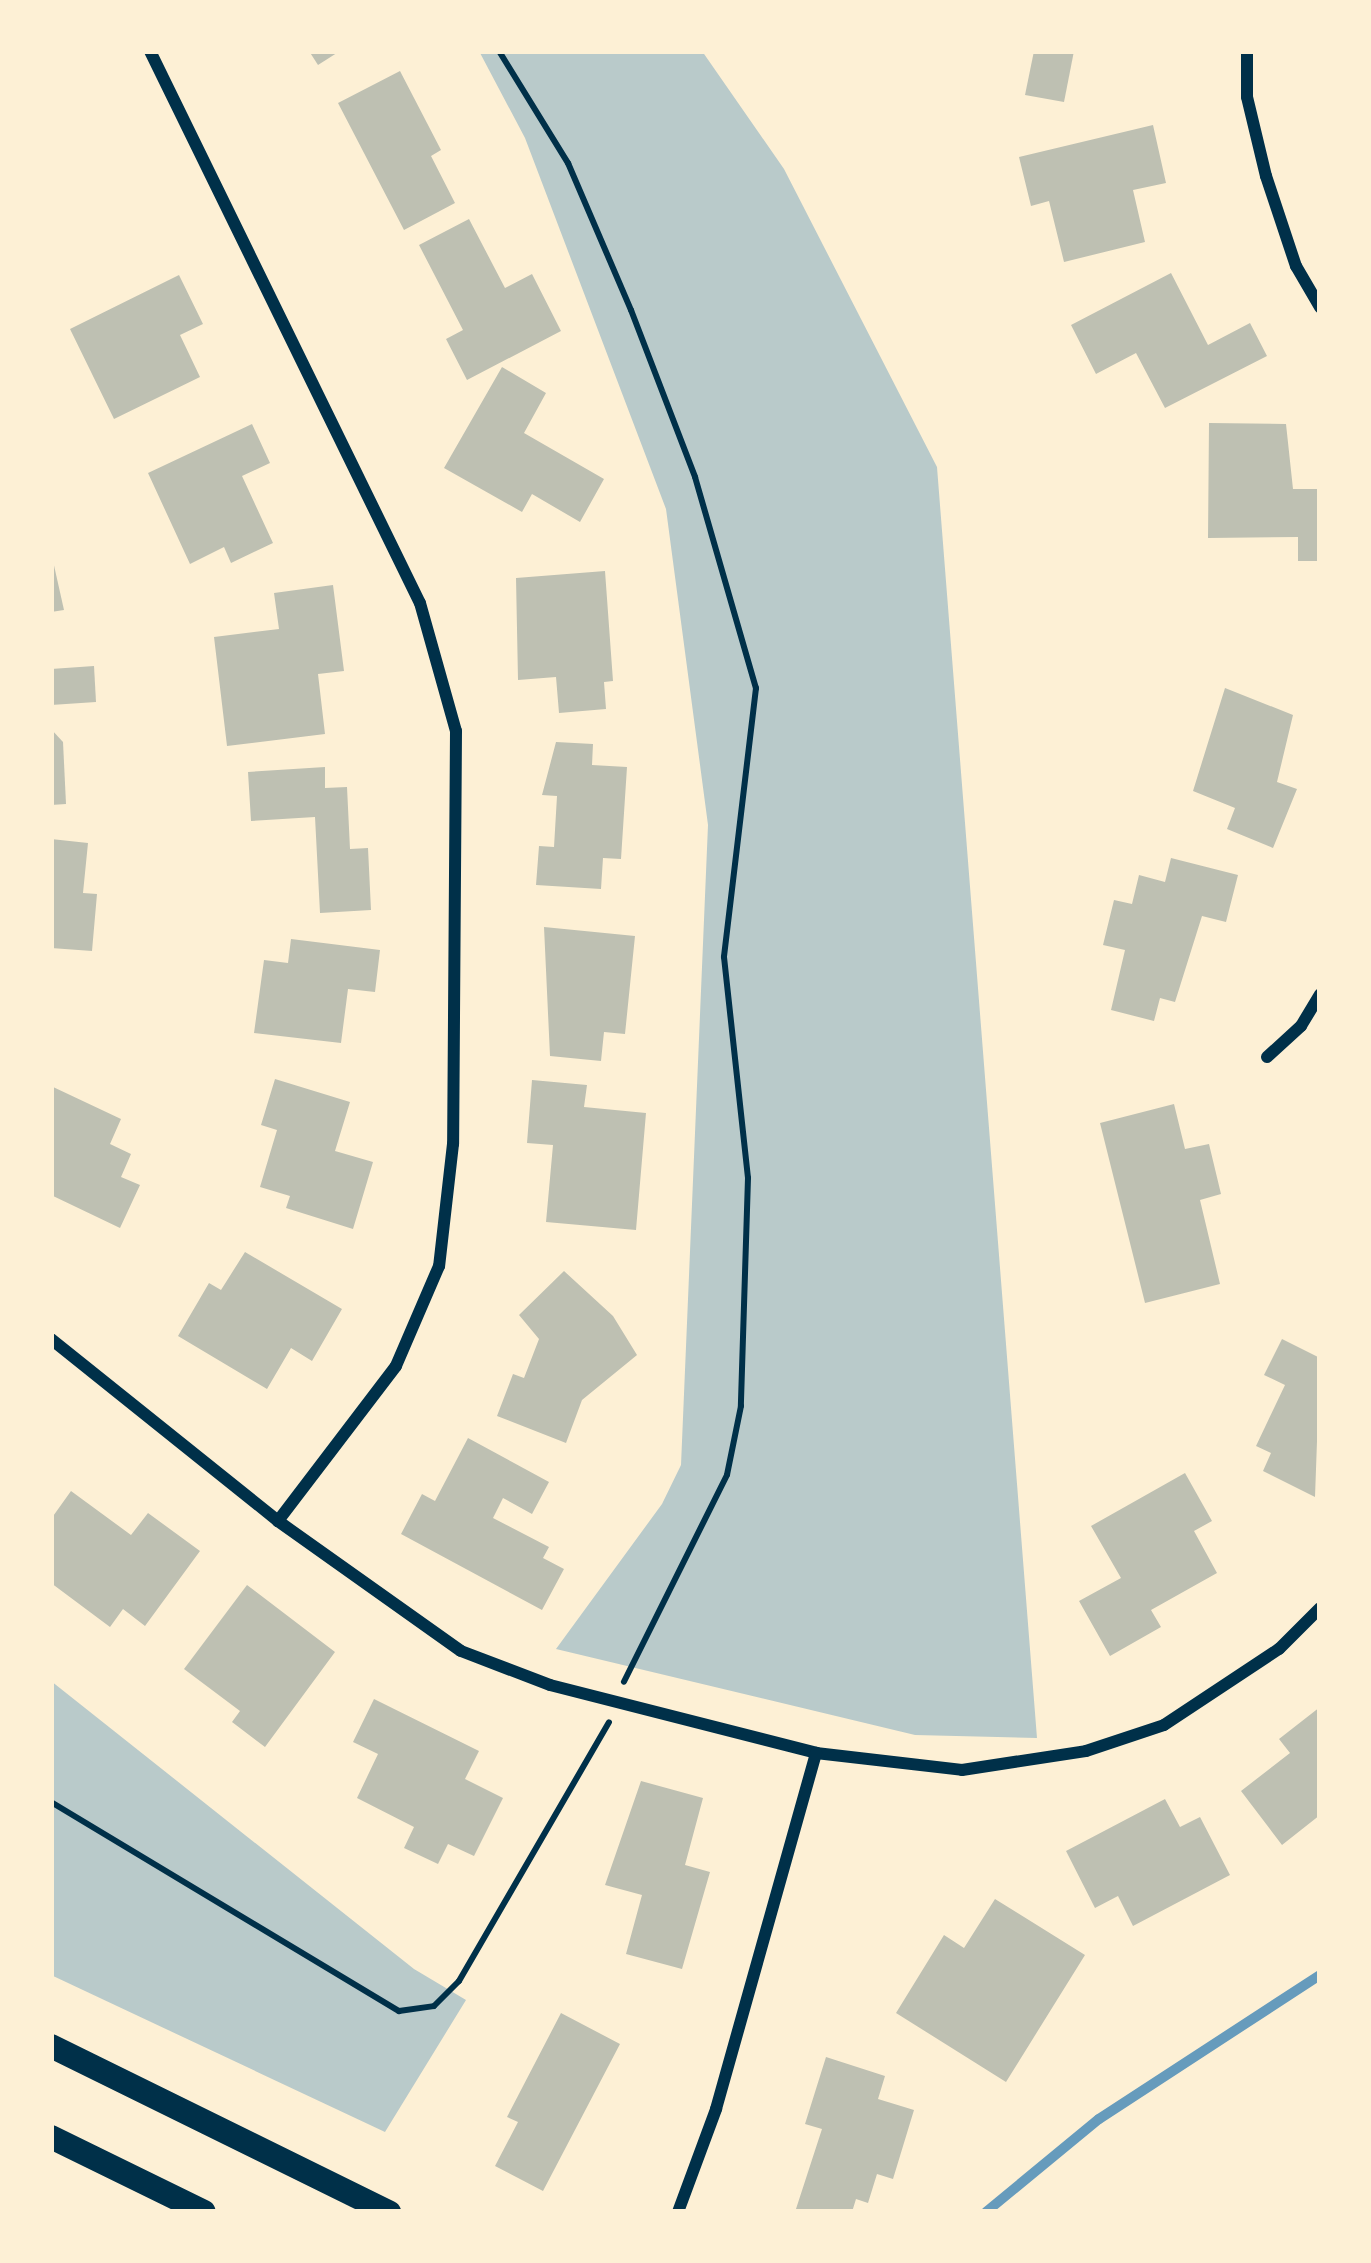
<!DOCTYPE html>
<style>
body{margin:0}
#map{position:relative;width:1371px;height:2263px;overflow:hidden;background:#fdf0d5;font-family:Bitter,serif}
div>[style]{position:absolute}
.green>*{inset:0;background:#b9caca}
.stream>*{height:10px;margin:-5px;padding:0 5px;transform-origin:5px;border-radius:5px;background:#669bbc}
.building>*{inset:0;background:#bec0b2}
.path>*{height:6px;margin:-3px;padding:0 3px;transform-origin:3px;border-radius:3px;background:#003049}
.minor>*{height:12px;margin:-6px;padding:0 6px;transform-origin:6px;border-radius:6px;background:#003049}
.secondary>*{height:24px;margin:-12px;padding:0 12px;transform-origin:12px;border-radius:12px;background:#003049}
span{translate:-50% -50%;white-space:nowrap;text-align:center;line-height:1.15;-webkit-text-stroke:12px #fdf0d5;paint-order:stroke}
.frame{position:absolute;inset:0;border:54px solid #fdf0d5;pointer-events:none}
</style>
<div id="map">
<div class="green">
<i style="clip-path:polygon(479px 51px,702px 51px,784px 169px,937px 467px,1037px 1738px,915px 1735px,556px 1649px,662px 1504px,681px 1465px,708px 825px,666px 509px,525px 138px)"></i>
<i style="clip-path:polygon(51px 1681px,414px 1969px,466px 2000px,385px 2132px,51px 1975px)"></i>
</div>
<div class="stream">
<i style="left:986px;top:2212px;width:146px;rotate:-39.5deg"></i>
<i style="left:1099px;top:2119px;width:264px;rotate:-33.1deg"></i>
</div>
<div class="building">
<i style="clip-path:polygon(309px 51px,340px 51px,318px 65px)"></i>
<i style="clip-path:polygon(1034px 51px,1074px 51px,1064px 102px,1025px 95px)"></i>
<i style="clip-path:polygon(400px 71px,441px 150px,431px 156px,455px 203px,404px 230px,338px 103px)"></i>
<i style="clip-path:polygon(1153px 125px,1166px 183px,1133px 190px,1145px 242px,1064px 262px,1049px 201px,1031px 206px,1019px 157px)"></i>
<i style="clip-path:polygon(469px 219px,505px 288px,532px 274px,561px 331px,467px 380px,446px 339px,463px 330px,419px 245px)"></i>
<i style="clip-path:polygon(1171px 273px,1208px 345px,1250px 323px,1267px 356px,1165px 408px,1136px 353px,1096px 374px,1071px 325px)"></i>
<i style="clip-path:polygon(179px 275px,203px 324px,180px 335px,200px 377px,114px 419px,70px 329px)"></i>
<i style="clip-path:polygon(502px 367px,546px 393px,524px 433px,604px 479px,580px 522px,532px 494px,522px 512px,444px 468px)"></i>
<i style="clip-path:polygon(1209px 423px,1286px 424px,1293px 489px,1320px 489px,1320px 561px,1298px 561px,1298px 537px,1208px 538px)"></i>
<i style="clip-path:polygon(252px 424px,270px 463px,242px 476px,273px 543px,231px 563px,224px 547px,190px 564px,148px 473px)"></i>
<i style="clip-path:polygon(51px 552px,64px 610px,51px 612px)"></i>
<i style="clip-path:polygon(605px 571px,613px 681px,604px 682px,606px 709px,559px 713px,556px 677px,518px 680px,516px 578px)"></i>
<i style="clip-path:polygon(333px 585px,344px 671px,318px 674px,325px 734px,227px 746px,214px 637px,279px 629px,274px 593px)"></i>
<i style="clip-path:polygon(94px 666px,96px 702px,51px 705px,51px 669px)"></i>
<i style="clip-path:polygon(1225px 688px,1293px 715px,1277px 782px,1297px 789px,1273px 848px,1227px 829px,1235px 808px,1193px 791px)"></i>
<i style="clip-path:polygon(51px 729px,63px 742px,66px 804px,51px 805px)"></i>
<i style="clip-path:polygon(556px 742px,593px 744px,592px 765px,627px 767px,621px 859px,603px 858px,601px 889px,536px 885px,539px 846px,554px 847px,557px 796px,542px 795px)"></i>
<i style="clip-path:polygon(325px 767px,325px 788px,347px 787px,350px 849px,368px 848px,371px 910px,320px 913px,315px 817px,251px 821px,248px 772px)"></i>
<i style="clip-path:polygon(51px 839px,88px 843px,83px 893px,97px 894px,92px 951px,51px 948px)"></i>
<i style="clip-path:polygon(1171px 858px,1238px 875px,1226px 922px,1202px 916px,1175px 1002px,1160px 998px,1154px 1021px,1111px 1010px,1125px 950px,1103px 945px,1114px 900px,1132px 904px,1139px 875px,1165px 882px)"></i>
<i style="clip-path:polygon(544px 927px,635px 936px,625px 1034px,604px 1032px,601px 1061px,550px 1056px)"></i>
<i style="clip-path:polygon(291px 939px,380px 950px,375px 992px,348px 989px,341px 1043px,254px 1033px,264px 960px,288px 963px)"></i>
<i style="clip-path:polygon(275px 1079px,350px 1102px,335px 1151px,373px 1162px,353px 1229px,286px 1208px,290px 1196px,260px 1187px,277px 1130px,261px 1125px)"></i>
<i style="clip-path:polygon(532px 1080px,587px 1085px,584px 1107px,646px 1113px,636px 1230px,546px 1222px,553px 1145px,527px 1143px)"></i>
<i style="clip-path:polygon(51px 1086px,121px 1119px,110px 1144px,131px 1154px,121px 1177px,140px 1185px,120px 1228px,51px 1195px)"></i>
<i style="clip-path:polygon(1174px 1104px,1185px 1149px,1209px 1144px,1221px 1194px,1200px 1200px,1220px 1284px,1145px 1303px,1100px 1123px)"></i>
<i style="clip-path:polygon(245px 1252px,342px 1309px,312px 1361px,291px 1348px,267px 1389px,178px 1336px,209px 1283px,221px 1290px)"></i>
<i style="clip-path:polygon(564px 1271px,613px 1316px,637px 1355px,582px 1400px,566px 1443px,497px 1416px,513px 1374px,524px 1378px,539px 1339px,519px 1315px)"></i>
<i style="clip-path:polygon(1282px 1339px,1320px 1358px,1315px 1497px,1263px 1471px,1271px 1453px,1256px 1446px,1285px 1385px,1264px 1375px)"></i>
<i style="clip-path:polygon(468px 1438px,549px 1482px,532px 1514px,503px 1498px,493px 1518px,549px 1547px,543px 1558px,564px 1569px,542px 1610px,401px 1534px,422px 1494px,435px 1501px)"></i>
<i style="clip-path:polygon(1185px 1473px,1212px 1521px,1194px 1531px,1217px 1573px,1151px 1610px,1161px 1627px,1110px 1656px,1079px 1601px,1121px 1578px,1091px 1526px)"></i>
<i style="clip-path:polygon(71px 1491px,131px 1535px,148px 1513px,200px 1551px,145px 1626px,123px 1609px,110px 1627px,51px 1583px,51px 1519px)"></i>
<i style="clip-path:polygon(247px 1585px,335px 1652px,265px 1747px,232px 1722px,240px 1711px,184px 1669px)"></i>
<i style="clip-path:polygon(374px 1699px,479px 1751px,465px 1779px,503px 1798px,474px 1856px,448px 1844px,438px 1864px,404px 1848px,414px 1827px,357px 1798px,378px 1754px,353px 1742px)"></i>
<i style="clip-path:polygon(1320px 1707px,1320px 1815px,1282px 1845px,1241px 1791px,1290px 1753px,1279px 1739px)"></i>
<i style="clip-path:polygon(641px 1781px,703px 1798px,685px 1865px,710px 1872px,682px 1969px,626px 1954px,642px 1895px,605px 1885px)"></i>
<i style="clip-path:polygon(1165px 1799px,1180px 1827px,1200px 1817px,1230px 1875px,1133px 1926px,1118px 1896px,1095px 1908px,1066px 1851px)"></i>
<i style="clip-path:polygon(995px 1899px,1085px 1955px,1006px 2082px,896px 2013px,944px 1935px,964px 1948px)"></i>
<i style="clip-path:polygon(561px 2013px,620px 2044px,543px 2191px,495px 2166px,518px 2122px,507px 2117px)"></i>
<i style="clip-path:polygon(826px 2057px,885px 2076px,878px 2099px,914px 2110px,893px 2179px,877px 2174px,868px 2203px,856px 2199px,852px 2212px,795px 2212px,822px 2129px,805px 2124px)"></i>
</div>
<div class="path">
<i style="left:499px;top:51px;width:132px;rotate:58.4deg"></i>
<i style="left:568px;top:163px;width:160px;rotate:66.8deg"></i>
<i style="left:631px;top:310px;width:179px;rotate:69deg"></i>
<i style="left:695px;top:477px;width:220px;rotate:73.9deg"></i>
<i style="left:756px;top:688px;width:271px;rotate:96.8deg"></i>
<i style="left:724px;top:957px;width:222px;rotate:83.8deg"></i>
<i style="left:748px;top:1178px;width:228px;rotate:91.8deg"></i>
<i style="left:741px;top:1406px;width:70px;rotate:101.5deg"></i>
<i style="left:727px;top:1475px;width:231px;rotate:116.5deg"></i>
<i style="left:51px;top:1802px;width:406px;rotate:31deg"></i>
<i style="left:399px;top:2011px;width:35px;rotate:-8deg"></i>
<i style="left:434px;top:2006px;width:35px;rotate:-45deg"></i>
<i style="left:459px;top:1981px;width:299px;rotate:-59.9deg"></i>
</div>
<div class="minor">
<i style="left:150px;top:51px;width:614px;rotate:63.94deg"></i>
<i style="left:420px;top:603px;width:133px;rotate:74.3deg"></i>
<i style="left:456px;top:731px;width:413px;rotate:90.4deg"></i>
<i style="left:453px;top:1144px;width:123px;rotate:96.5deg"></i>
<i style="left:439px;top:1266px;width:109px;rotate:113.3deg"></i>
<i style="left:396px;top:1366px;width:195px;rotate:127.3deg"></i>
<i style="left:1247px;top:51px;width:46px;rotate:90deg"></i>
<i style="left:1247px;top:97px;width:81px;rotate:76.5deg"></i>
<i style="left:1266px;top:176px;width:95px;rotate:71.6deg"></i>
<i style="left:1296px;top:266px;width:48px;rotate:59.7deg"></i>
<i style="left:1267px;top:1057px;width:46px;rotate:-42.4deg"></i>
<i style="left:1301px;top:1026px;width:37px;rotate:-59deg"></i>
<i style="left:51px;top:1339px;width:291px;rotate:38.7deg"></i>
<i style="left:278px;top:1521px;width:224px;rotate:35.4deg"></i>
<i style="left:461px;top:1651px;width:95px;rotate:20.9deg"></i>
<i style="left:550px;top:1685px;width:275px;rotate:14.3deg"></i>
<i style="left:816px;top:1753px;width:147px;rotate:6.6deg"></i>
<i style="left:962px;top:1770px;width:125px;rotate:-8.7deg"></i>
<i style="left:1086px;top:1751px;width:82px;rotate:-18.4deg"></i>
<i style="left:1164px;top:1725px;width:138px;rotate:-33.5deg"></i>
<i style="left:1279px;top:1649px;width:58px;rotate:-45deg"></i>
<i style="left:678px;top:2212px;width:110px;rotate:-69.7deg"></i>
<i style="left:716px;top:2109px;width:370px;rotate:-74.3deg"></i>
</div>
<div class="secondary">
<i style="left:51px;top:2046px;width:377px;rotate:26.2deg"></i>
<i style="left:51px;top:2137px;width:170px;rotate:26.1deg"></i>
</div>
<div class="frame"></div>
</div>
